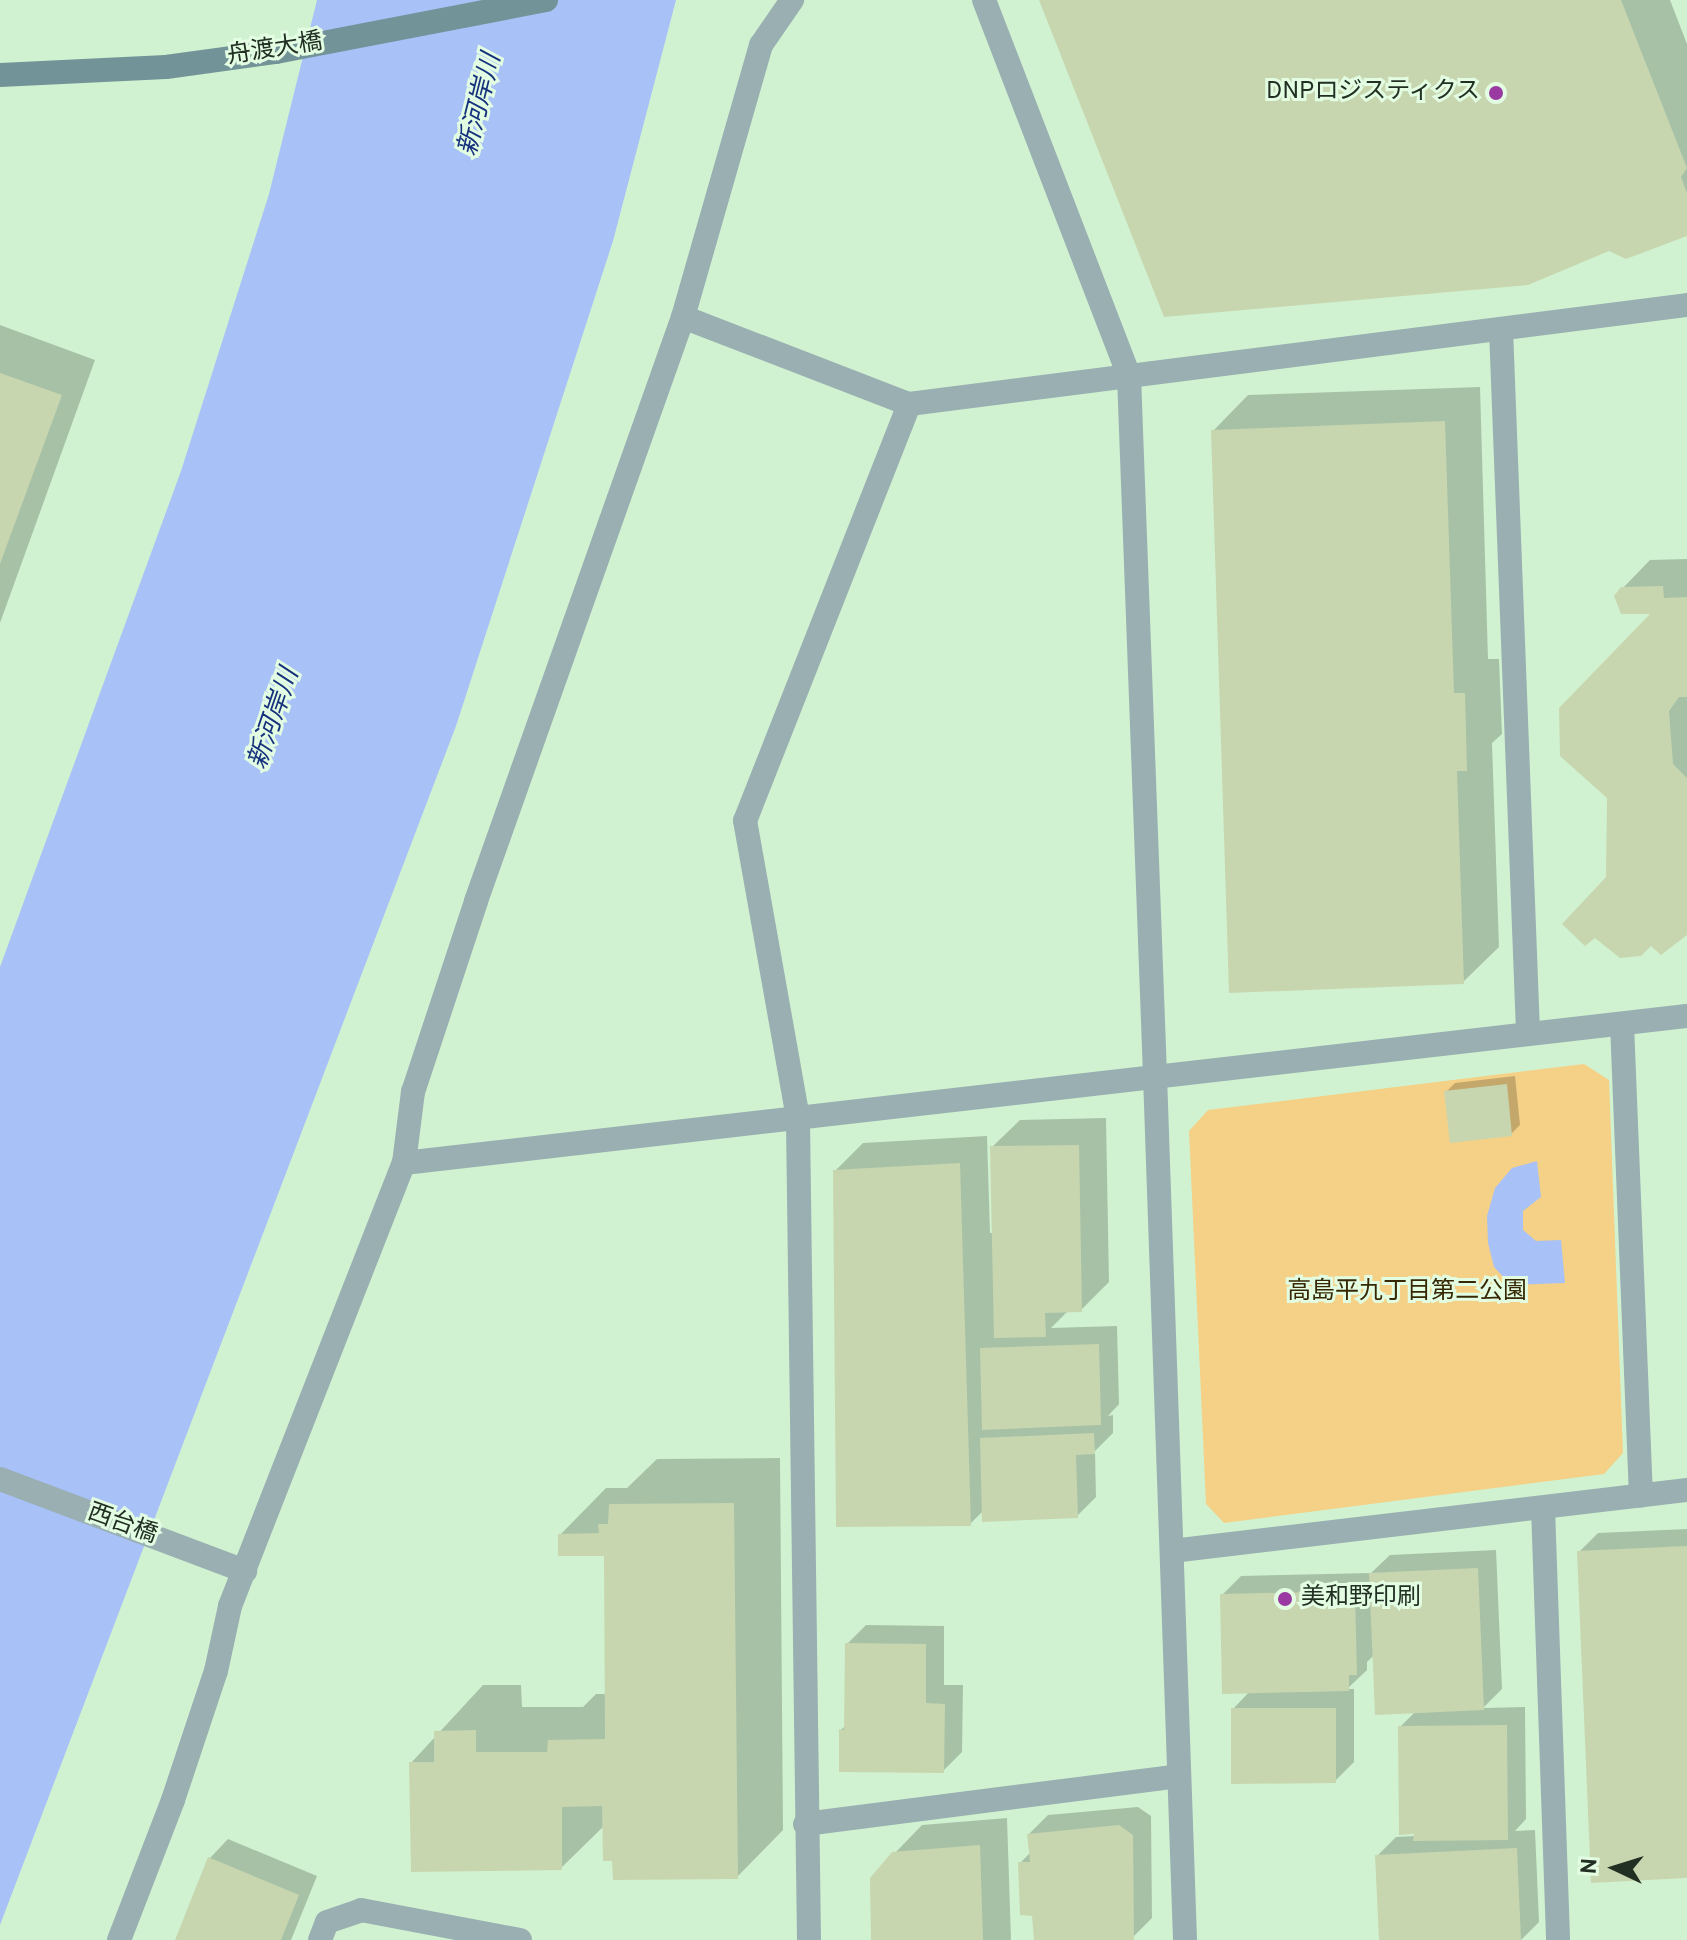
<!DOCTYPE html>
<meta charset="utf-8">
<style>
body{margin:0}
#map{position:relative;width:1687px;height:1940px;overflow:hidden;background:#d1f2d1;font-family:Overpass,"Noto Sans JP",sans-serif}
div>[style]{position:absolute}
.green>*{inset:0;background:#f4d186}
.water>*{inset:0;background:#a8c1f7}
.shadow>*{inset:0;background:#0003}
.building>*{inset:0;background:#c7d6af}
.minor>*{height:24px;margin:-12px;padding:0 12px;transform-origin:12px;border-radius:12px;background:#99afb2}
.tertiary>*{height:24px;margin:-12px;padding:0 12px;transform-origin:12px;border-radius:12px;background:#99afb2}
.secondary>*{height:24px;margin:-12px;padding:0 12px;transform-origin:12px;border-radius:12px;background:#729498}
.dots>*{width:22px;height:22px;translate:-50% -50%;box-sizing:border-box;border:4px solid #e3fde3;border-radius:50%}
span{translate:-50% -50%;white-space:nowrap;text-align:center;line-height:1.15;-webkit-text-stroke:6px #e3fde3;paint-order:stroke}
.street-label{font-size:24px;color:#222f23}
.poi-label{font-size:24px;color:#222f23}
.right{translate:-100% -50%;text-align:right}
.left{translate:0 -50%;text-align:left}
.park-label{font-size:24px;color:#362805}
.water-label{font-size:26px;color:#17327d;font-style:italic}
.north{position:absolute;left:1575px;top:1828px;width:80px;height:80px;-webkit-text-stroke:6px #e3fde3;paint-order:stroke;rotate:274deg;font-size:22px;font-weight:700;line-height:32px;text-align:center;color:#222f23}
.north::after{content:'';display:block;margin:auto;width:28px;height:36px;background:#222f23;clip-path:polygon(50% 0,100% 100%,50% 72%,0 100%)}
</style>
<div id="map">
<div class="green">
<i style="clip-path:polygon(1584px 1064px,1609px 1080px,1623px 1453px,1604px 1474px,1224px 1523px,1206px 1504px,1189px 1131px,1208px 1110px)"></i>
</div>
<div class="water">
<i style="clip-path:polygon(317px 0,676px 0,613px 241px,456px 726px,0 1925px,0 967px,181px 471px,269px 194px)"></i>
<i style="clip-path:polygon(1537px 1161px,1541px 1197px,1523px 1211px,1523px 1230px,1536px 1241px,1561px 1240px,1565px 1283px,1511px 1285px,1494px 1267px,1488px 1243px,1487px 1216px,1495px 1188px,1512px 1168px)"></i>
</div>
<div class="shadow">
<i style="clip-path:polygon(1042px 0,1670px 0,1687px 44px,1687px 233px)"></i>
<i style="clip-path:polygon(0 325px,95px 360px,0 623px)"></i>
<i style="clip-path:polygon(1480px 387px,1488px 659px,1499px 659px,1502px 734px,1492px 743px,1499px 947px,1463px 982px,1213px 431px,1248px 395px)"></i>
<i style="clip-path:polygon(1687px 559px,1687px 932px,1608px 877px,1654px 612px,1622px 589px,1650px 560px)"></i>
<i style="clip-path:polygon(1515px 1076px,1520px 1125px,1511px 1134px,1446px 1092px,1455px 1083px)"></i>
<i style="clip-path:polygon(1106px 1118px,1109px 1282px,1081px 1310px,1069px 1310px,1051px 1328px,1117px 1326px,1119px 1404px,1108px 1416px,1113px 1415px,1113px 1433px,1095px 1451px,1096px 1497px,1077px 1516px,984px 1510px,970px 1524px,835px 1171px,863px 1143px,987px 1136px,990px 1233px,994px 1233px,992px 1147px,1020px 1120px)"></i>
<i style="clip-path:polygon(780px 1458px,783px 1830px,737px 1877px,614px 1859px,605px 1825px,561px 1868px,411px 1763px,483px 1685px,521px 1685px,522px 1707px,583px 1707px,596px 1694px,607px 1694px,606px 1554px,560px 1535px,606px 1488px,627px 1488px,657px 1459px)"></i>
<i style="clip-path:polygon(1687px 1529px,1687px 1876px,1579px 1552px,1598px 1533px)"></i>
<i style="clip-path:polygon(1496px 1550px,1502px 1689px,1483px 1708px,1525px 1707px,1526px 1819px,1515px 1831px,1535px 1830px,1539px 1922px,1521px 1940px,1381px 1940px,1377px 1856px,1396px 1837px,1416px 1836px,1400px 1727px,1416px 1711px,1374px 1655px,1367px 1662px,1367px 1670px,1347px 1689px,1354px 1689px,1354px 1762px,1335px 1781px,1233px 1709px,1250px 1691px,1222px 1595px,1241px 1576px,1371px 1573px,1390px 1555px)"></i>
<i style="clip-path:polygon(866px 1625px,944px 1626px,944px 1685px,963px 1685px,962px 1752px,943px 1771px,841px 1730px,846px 1725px,847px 1644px)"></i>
<i style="clip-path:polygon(1138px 1807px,1151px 1816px,1152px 1918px,1130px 1940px,1036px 1940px,1034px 1914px,1020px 1863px,1031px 1852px,1029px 1834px,1048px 1815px)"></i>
<i style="clip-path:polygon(1007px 1818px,1011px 1940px,873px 1940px,894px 1854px,922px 1825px)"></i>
<i style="clip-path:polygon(228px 1839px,317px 1876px,291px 1940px,177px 1940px,210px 1858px)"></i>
</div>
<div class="building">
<i style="clip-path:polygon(1039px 0,1621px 0,1687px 168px,1681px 177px,1687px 193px,1687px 236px,1626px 259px,1609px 251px,1528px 285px,1164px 317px)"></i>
<i style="clip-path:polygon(0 373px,62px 395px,0 564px)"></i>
<i style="clip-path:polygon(1445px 421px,1454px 693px,1465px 693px,1467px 771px,1457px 771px,1464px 984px,1229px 993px,1211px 430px)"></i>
<i style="clip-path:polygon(1663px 586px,1664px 598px,1687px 597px,1687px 697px,1679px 697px,1669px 711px,1673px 764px,1687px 778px,1687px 935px,1661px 955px,1651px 946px,1641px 956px,1620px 958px,1595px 938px,1585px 946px,1562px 924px,1606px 877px,1607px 798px,1560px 756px,1559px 708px,1650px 614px,1621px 614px,1614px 596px,1621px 587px)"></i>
<i style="clip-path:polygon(1507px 1084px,1512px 1136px,1450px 1143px,1444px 1091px)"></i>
<i style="clip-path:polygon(1079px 1145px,1082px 1312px,1045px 1313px,1046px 1337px,994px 1338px,990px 1146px)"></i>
<i style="clip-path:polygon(960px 1163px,971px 1526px,836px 1527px,833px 1170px)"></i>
<i style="clip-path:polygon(1099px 1344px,1101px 1425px,982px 1430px,980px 1348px)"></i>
<i style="clip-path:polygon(1094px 1433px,1095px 1454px,1076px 1455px,1078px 1518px,982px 1522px,980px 1438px)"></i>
<i style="clip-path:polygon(734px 1503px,738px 1879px,613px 1880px,612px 1861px,603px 1861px,602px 1806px,562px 1807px,562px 1870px,411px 1872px,409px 1762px,434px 1762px,434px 1731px,476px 1730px,476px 1752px,547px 1752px,548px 1740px,605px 1739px,604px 1556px,558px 1556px,558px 1534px,599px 1533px,598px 1524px,608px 1524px,609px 1504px)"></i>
<i style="clip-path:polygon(1687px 1546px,1687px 1878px,1591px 1883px,1577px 1551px)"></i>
<i style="clip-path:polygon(1478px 1568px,1484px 1710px,1375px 1715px,1369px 1573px)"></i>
<i style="clip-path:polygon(1355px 1591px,1357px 1675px,1349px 1675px,1349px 1691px,1222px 1694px,1220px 1594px)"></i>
<i style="clip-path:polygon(845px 1643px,926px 1644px,926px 1703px,945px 1704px,944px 1773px,839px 1772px,839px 1729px,844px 1730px)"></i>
<i style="clip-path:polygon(1231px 1708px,1336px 1708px,1336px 1783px,1231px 1784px)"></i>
<i style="clip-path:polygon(1507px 1725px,1508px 1840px,1413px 1841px,1414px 1834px,1399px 1835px,1398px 1726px)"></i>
<i style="clip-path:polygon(1119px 1825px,1133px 1835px,1134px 1940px,1034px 1940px,1032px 1916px,1020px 1915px,1018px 1862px,1030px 1862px,1027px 1834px)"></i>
<i style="clip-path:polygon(980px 1845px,983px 1940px,871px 1940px,870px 1878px,892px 1852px)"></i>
<i style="clip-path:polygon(1517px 1848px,1521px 1940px,1379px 1940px,1375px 1855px)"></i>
<i style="clip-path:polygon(208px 1857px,299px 1895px,281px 1940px,175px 1940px)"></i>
</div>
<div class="minor">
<i style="left:984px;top:0;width:403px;rotate:68.9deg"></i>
<i style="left:1129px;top:376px;width:700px;rotate:87.87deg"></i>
<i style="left:683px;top:317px;width:242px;rotate:21.1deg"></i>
<i style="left:909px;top:404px;width:784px;rotate:-7.25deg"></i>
<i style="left:1501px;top:329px;width:705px;rotate:87.8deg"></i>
<i style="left:1622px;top:1024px;width:472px;rotate:87.7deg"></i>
<i style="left:0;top:1479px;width:262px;rotate:20.6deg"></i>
<i style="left:1543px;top:1508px;width:432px;rotate:88deg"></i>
<i style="left:1172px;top:1551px;width:519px;rotate:-6.76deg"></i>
<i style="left:805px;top:1824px;width:377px;rotate:-7.3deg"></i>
<i style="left:119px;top:1940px;width:150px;rotate:-68.9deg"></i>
<i style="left:173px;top:1800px;width:136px;rotate:-71.6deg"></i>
<i style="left:216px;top:1671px;width:66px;rotate:-77.8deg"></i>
<i style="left:230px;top:1606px;width:476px;rotate:-68.6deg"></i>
<i style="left:404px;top:1163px;width:72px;rotate:-82.8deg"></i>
<i style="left:413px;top:1092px;width:201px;rotate:-71.7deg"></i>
<i style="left:476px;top:901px;width:620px;rotate:-70.48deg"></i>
<i style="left:683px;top:317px;width:283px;rotate:-74deg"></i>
<i style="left:761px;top:45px;width:55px;rotate:-55.4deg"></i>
<i style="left:320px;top:1940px;width:19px;rotate:-69deg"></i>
<i style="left:327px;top:1922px;width:36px;rotate:-19deg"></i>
<i style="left:361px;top:1910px;width:162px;rotate:10.7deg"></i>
<i style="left:809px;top:1940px;width:822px;rotate:-90.77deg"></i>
<i style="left:798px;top:1118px;width:302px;rotate:-100.1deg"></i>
<i style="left:745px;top:821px;width:448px;rotate:-68.5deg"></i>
</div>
<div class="tertiary">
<i style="left:1155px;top:1076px;width:865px;rotate:88.01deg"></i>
<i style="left:404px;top:1163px;width:1291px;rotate:-6.54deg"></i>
</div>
<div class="secondary">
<i style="left:0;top:75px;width:166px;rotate:-2.8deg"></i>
<i style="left:166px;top:67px;width:111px;rotate:-7.8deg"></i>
<i style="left:276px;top:52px;width:275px;rotate:-10.9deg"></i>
</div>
<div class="dots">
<i style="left:1496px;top:93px;background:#9a39a1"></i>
<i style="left:1285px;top:1599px;background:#9a39a1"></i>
</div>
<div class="street-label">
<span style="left:275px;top:50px;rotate:-9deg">舟渡大橋</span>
<span style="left:122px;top:1525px;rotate:20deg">西台橋</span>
</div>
<div class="poi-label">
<span class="right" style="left:1480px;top:93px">DNPロジスティクス</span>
<span class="left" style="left:1301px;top:1599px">美和野印刷</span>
</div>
<div class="park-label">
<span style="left:1407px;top:1293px">高島平九丁目第二公園</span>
</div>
<div class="water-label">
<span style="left:481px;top:105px;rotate:-76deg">新河岸川</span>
<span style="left:275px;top:719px;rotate:-71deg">新河岸川</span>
</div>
<div class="north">N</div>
</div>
